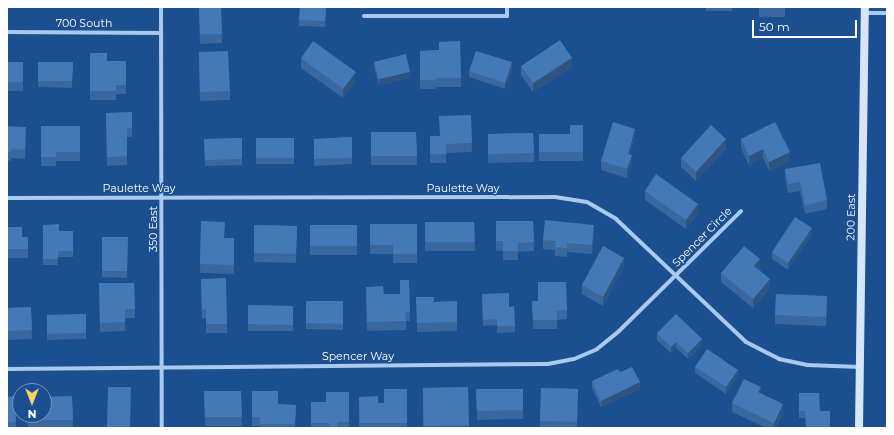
<!DOCTYPE html>
<style>
body{margin:0}
#map{position:relative;width:894px;height:435px;overflow:hidden;background:#1b4f8f;font-family:Montserrat,sans-serif}
div>[style]{position:absolute}
.minor>*{height:4px;margin:-2px;padding:0 2px;transform-origin:2px;border-radius:2px;background:#a9c9ee}
.secondary>*{height:8px;margin:-4px;padding:0 4px;transform-origin:4px;border-radius:4px;background:#d6e6fa}
.wall>*{inset:0;background:#3a679d}
.shaded-wall>*{inset:0;background:#305480}
.building>*{inset:0;background:#4478b7}
span{translate:-50% -50%;white-space:nowrap;text-align:center;line-height:1.15;-webkit-text-stroke:3px #1b4f8f;paint-order:stroke}
.street-label{font-size:11px;color:#fff}
.frame{position:absolute;inset:0;border:8px solid #fff;pointer-events:none}
.north{position:absolute;left:12px;top:383px;width:40px;height:40px;box-sizing:border-box;background:#1b4f8f;border:1px solid #7695bc;border-radius:50%;rotate:180deg;font-size:11px;font-weight:700;line-height:16px;text-align:center;color:#fff}
.north::after{content:'';display:block;margin:auto;width:14px;height:18px;background:#ffd166;clip-path:polygon(50% 0,100% 100%,50% 72%,0 100%)}
.scale{position:absolute;left:752px;top:20px;width:105px;height:18px;box-sizing:border-box;border:2px solid #fff;border-top:0;padding-left:5px;font-size:12px;line-height:14px;white-space:nowrap;color:#fff;-webkit-text-stroke:3px #1b4f8f;paint-order:stroke}
</style>
<div id="map">
<div class="minor">
<i style="left:161px;top:7px;width:421px;rotate:89.9deg"></i>
<i style="left:865px;top:13px;width:22px"></i>
<i style="left:364px;top:16px;width:143px"></i>
<i style="left:507px;top:16px;width:9px;rotate:-90deg"></i>
<i style="left:7px;top:32px;width:153px;rotate:0.4deg"></i>
<i style="left:7px;top:198px;width:548px;rotate:-0.1deg"></i>
<i style="left:555px;top:197px;width:32px;rotate:9deg"></i>
<i style="left:587px;top:202px;width:34px;rotate:30deg"></i>
<i style="left:616px;top:219px;width:179px;rotate:43.4deg"></i>
<i style="left:746px;top:342px;width:37px;rotate:27deg"></i>
<i style="left:779px;top:359px;width:29px;rotate:12deg"></i>
<i style="left:807px;top:365px;width:53px;rotate:2.2deg"></i>
<i style="left:7px;top:369px;width:541px;rotate:-0.53deg"></i>
<i style="left:548px;top:364px;width:26px;rotate:-11deg"></i>
<i style="left:574px;top:359px;width:25px;rotate:-23deg"></i>
<i style="left:597px;top:349px;width:28px;rotate:-39deg"></i>
<i style="left:619px;top:331px;width:171px;rotate:-44.5deg"></i>
</div>
<div class="secondary">
<i style="left:859px;top:428px;width:421px;rotate:-89.2deg"></i>
</div>
<div class="wall">
<i style="clip-path:polygon(199px 7px,221px 7px,222px 43px,200px 44px)"></i>
<i style="clip-path:polygon(300px 7px,326px 7px,325px 27px,299px 26px)"></i>
<i style="clip-path:polygon(706px 7px,732px 7px,732px 11px,706px 11px)"></i>
<i style="clip-path:polygon(759px 7px,785px 7px,785px 17px,759px 17px)"></i>
<i style="clip-path:polygon(460px 41px,461px 87px,436px 87px,436px 89px,420px 89px,420px 51px,439px 50px)"></i>
<i style="clip-path:polygon(199px 52px,230px 91px,230px 100px,200px 101px)"></i>
<i style="clip-path:polygon(90px 53px,107px 61px,126px 61px,126px 94px,116px 94px,116px 100px,90px 100px)"></i>
<i style="clip-path:polygon(301px 58px,356px 81px,343px 98px,301px 68px)"></i>
<i style="clip-path:polygon(7px 62px,23px 62px,23px 91px,7px 91px)"></i>
<i style="clip-path:polygon(38px 62px,73px 62px,72px 88px,38px 87px)"></i>
<i style="clip-path:polygon(374px 62px,410px 78px,379px 85px,374px 68px)"></i>
<i style="clip-path:polygon(521px 66px,572px 67px,533px 92px,521px 75px)"></i>
<i style="clip-path:polygon(512px 68px,505px 89px,469px 77px,469px 71px)"></i>
<i style="clip-path:polygon(132px 112px,132px 137px,127px 137px,127px 165px,107px 166px,106px 113px)"></i>
<i style="clip-path:polygon(471px 115px,472px 152px,446px 153px,446px 163px,430px 163px,430px 136px,440px 136px)"></i>
<i style="clip-path:polygon(583px 125px,583px 161px,539px 161px,539px 134px,570px 134px)"></i>
<i style="clip-path:polygon(7px 126px,26px 136px,25px 159px,11px 158px,11px 161px,7px 160px)"></i>
<i style="clip-path:polygon(41px 126px,80px 126px,80px 161px,56px 161px,56px 166px,41px 166px)"></i>
<i style="clip-path:polygon(371px 132px,416px 132px,417px 165px,371px 165px)"></i>
<i style="clip-path:polygon(533px 133px,534px 162px,488px 163px,488px 134px)"></i>
<i style="clip-path:polygon(352px 137px,352px 164px,314px 166px,314px 139px)"></i>
<i style="clip-path:polygon(242px 138px,242px 165px,205px 166px,204px 139px)"></i>
<i style="clip-path:polygon(256px 138px,294px 138px,294px 164px,256px 164px)"></i>
<i style="clip-path:polygon(635px 138px,630px 154px,632px 164px,627px 178px,601px 170px,601px 161px)"></i>
<i style="clip-path:polygon(741px 139px,790px 161px,769px 171px,763px 158px,749px 165px,741px 148px)"></i>
<i style="clip-path:polygon(726px 149px,696px 181px,681px 167px,681px 158px)"></i>
<i style="clip-path:polygon(785px 169px,827px 200px,827px 209px,805px 214px,800px 191px,788px 193px,785px 178px)"></i>
<i style="clip-path:polygon(645px 191px,698px 213px,686px 229px,645px 200px)"></i>
<i style="clip-path:polygon(201px 221px,224px 238px,234px 238px,234px 274px,200px 273px)"></i>
<i style="clip-path:polygon(496px 221px,533px 221px,534px 251px,518px 252px,518px 260px,503px 260px,503px 251px,496px 251px)"></i>
<i style="clip-path:polygon(425px 222px,474px 222px,475px 251px,425px 251px)"></i>
<i style="clip-path:polygon(370px 224px,417px 224px,417px 263px,393px 263px,393px 254px,370px 254px)"></i>
<i style="clip-path:polygon(43px 225px,59px 231px,73px 231px,73px 257px,58px 257px,58px 265px,43px 265px)"></i>
<i style="clip-path:polygon(254px 225px,297px 226px,296px 263px,254px 262px)"></i>
<i style="clip-path:polygon(310px 225px,357px 225px,357px 255px,310px 255px)"></i>
<i style="clip-path:polygon(7px 227px,22px 237px,28px 237px,28px 258px,7px 258px)"></i>
<i style="clip-path:polygon(594px 234px,592px 254px,567px 252px,567px 257px,555px 256px,555px 250px,543px 249px,543px 240px)"></i>
<i style="clip-path:polygon(812px 234px,788px 270px,772px 259px,772px 252px)"></i>
<i style="clip-path:polygon(102px 237px,128px 237px,127px 278px,102px 277px)"></i>
<i style="clip-path:polygon(624px 267px,603px 306px,582px 294px,582px 285px)"></i>
<i style="clip-path:polygon(760px 268px,759px 269px,770px 288px,753px 308px,721px 282px,721px 273px)"></i>
<i style="clip-path:polygon(201px 279px,227px 324px,227px 333px,206px 333px,206px 318px,202px 319px)"></i>
<i style="clip-path:polygon(409px 280px,410px 321px,406px 321px,406px 330px,367px 331px,366px 296px,400px 294px)"></i>
<i style="clip-path:polygon(99px 283px,134px 283px,135px 318px,125px 318px,125px 331px,100px 332px)"></i>
<i style="clip-path:polygon(416px 297px,434px 302px,457px 301px,457px 331px,417px 332px)"></i>
<i style="clip-path:polygon(482px 300px,509px 307px,514px 306px,515px 332px,497px 333px,497px 325px,483px 326px)"></i>
<i style="clip-path:polygon(306px 301px,343px 301px,343px 330px,306px 329px)"></i>
<i style="clip-path:polygon(532px 301px,538px 301px,567px 310px,567px 319px,557px 320px,557px 329px,533px 329px)"></i>
<i style="clip-path:polygon(248px 305px,293px 306px,293px 331px,248px 331px)"></i>
<i style="clip-path:polygon(827px 305px,826px 326px,775px 324px,775px 315px)"></i>
<i style="clip-path:polygon(31px 307px,32px 339px,7px 340px,7px 308px)"></i>
<i style="clip-path:polygon(86px 314px,86px 339px,47px 340px,47px 315px)"></i>
<i style="clip-path:polygon(657px 333px,702px 345px,688px 359px,676px 348px,671px 353px,657px 340px)"></i>
<i style="clip-path:polygon(695px 367px,738px 376px,726px 394px,695px 373px)"></i>
<i style="clip-path:polygon(592px 381px,640px 389px,601px 407px,592px 388px)"></i>
<i style="clip-path:polygon(468px 387px,469px 428px,423px 428px,423px 388px)"></i>
<i style="clip-path:polygon(541px 388px,578px 389px,577px 428px,540px 428px)"></i>
<i style="clip-path:polygon(407px 389px,407px 428px,359px 428px,359px 397px,378px 403px,384px 403px)"></i>
<i style="clip-path:polygon(476px 389px,523px 389px,523px 419px,477px 420px)"></i>
<i style="clip-path:polygon(204px 391px,241px 391px,242px 426px,205px 426px)"></i>
<i style="clip-path:polygon(349px 392px,349px 428px,311px 428px,311px 402px,326px 402px)"></i>
<i style="clip-path:polygon(761px 393px,783px 413px,776px 428px,766px 428px,732px 412px,732px 403px)"></i>
<i style="clip-path:polygon(799px 393px,819px 393px,805px 418px,799px 418px)"></i>
<i style="clip-path:polygon(72px 396px,73px 428px,28px 428px,26px 415px,44px 415px)"></i>
<i style="clip-path:polygon(7px 397px,16px 422px,16px 428px,7px 428px)"></i>
<i style="clip-path:polygon(278px 404px,296px 405px,295px 428px,260px 428px,260px 426px,252px 426px,252px 417px)"></i>
</div>
<div class="shaded-wall">
<i style="clip-path:polygon(572px 58px,572px 67px,533px 92px,533px 83px)"></i>
<i style="clip-path:polygon(512px 62px,512px 68px,505px 89px,505px 83px)"></i>
<i style="clip-path:polygon(356px 72px,356px 81px,343px 98px,343px 89px)"></i>
<i style="clip-path:polygon(410px 72px,410px 78px,379px 85px,379px 79px)"></i>
<i style="clip-path:polygon(26px 127px,26px 136px,25px 159px,25px 150px)"></i>
<i style="clip-path:polygon(635px 129px,635px 138px,628px 163px,628px 154px)"></i>
<i style="clip-path:polygon(726px 139px,726px 149px,696px 181px,696px 172px)"></i>
<i style="clip-path:polygon(763px 149px,763px 158px,749px 165px,749px 156px)"></i>
<i style="clip-path:polygon(790px 152px,790px 161px,769px 171px,769px 162px)"></i>
<i style="clip-path:polygon(632px 155px,632px 164px,627px 178px,627px 169px)"></i>
<i style="clip-path:polygon(698px 204px,698px 213px,686px 229px,686px 220px)"></i>
<i style="clip-path:polygon(594px 225px,594px 234px,592px 254px,592px 245px)"></i>
<i style="clip-path:polygon(812px 228px,812px 234px,788px 270px,788px 263px)"></i>
<i style="clip-path:polygon(624px 258px,624px 267px,603px 306px,603px 297px)"></i>
<i style="clip-path:polygon(760px 259px,760px 268px,754px 275px,754px 266px)"></i>
<i style="clip-path:polygon(770px 279px,770px 288px,753px 308px,753px 299px)"></i>
<i style="clip-path:polygon(702px 339px,702px 345px,688px 359px,688px 353px)"></i>
<i style="clip-path:polygon(676px 342px,676px 348px,671px 353px,671px 347px)"></i>
<i style="clip-path:polygon(738px 370px,738px 376px,726px 394px,726px 387px)"></i>
<i style="clip-path:polygon(640px 382px,640px 389px,601px 407px,601px 401px)"></i>
<i style="clip-path:polygon(761px 387px,761px 396px,758px 392px)"></i>
<i style="clip-path:polygon(783px 404px,783px 413px,776px 428px,774px 428px,774px 423px)"></i>
</div>
<div class="building">
<i style="clip-path:polygon(199px 7px,221px 7px,222px 34px,200px 34px)"></i>
<i style="clip-path:polygon(300px 7px,326px 7px,325px 21px,299px 20px)"></i>
<i style="clip-path:polygon(560px 40px,572px 58px,533px 83px,521px 66px)"></i>
<i style="clip-path:polygon(313px 41px,356px 72px,343px 89px,301px 58px)"></i>
<i style="clip-path:polygon(460px 41px,461px 78px,436px 78px,436px 80px,420px 80px,420px 51px,439px 50px,439px 42px)"></i>
<i style="clip-path:polygon(228px 51px,230px 91px,200px 92px,199px 52px)"></i>
<i style="clip-path:polygon(476px 51px,512px 62px,505px 83px,469px 71px)"></i>
<i style="clip-path:polygon(90px 53px,107px 53px,107px 61px,126px 61px,126px 85px,116px 85px,116px 91px,90px 91px)"></i>
<i style="clip-path:polygon(406px 54px,410px 72px,379px 79px,374px 62px)"></i>
<i style="clip-path:polygon(7px 62px,23px 62px,23px 82px,7px 82px)"></i>
<i style="clip-path:polygon(38px 62px,73px 62px,72px 81px,38px 81px)"></i>
<i style="clip-path:polygon(132px 112px,132px 128px,127px 128px,127px 156px,107px 157px,106px 113px)"></i>
<i style="clip-path:polygon(471px 115px,472px 143px,446px 144px,446px 154px,430px 154px,430px 136px,440px 136px,439px 116px)"></i>
<i style="clip-path:polygon(613px 122px,635px 129px,628px 154px,632px 155px,627px 169px,601px 161px)"></i>
<i style="clip-path:polygon(775px 122px,790px 152px,769px 162px,763px 149px,749px 156px,741px 139px)"></i>
<i style="clip-path:polygon(570px 125px,583px 125px,583px 152px,539px 152px,539px 134px,570px 134px)"></i>
<i style="clip-path:polygon(711px 125px,726px 139px,696px 172px,681px 158px)"></i>
<i style="clip-path:polygon(7px 126px,26px 127px,25px 150px,11px 149px,11px 152px,7px 151px)"></i>
<i style="clip-path:polygon(41px 126px,80px 126px,80px 152px,56px 152px,56px 157px,41px 157px)"></i>
<i style="clip-path:polygon(371px 132px,416px 132px,417px 156px,371px 156px)"></i>
<i style="clip-path:polygon(533px 133px,534px 153px,488px 154px,488px 134px)"></i>
<i style="clip-path:polygon(352px 137px,352px 158px,314px 159px,314px 139px)"></i>
<i style="clip-path:polygon(242px 138px,242px 159px,205px 160px,204px 139px)"></i>
<i style="clip-path:polygon(256px 138px,294px 138px,294px 158px,256px 158px)"></i>
<i style="clip-path:polygon(820px 163px,827px 200px,805px 205px,800px 182px,788px 184px,785px 169px)"></i>
<i style="clip-path:polygon(656px 174px,698px 204px,686px 220px,645px 191px)"></i>
<i style="clip-path:polygon(795px 217px,812px 228px,788px 263px,772px 252px)"></i>
<i style="clip-path:polygon(545px 220px,594px 225px,592px 245px,567px 243px,567px 248px,555px 247px,556px 241px,543px 240px)"></i>
<i style="clip-path:polygon(201px 221px,225px 222px,224px 238px,234px 238px,234px 265px,200px 264px)"></i>
<i style="clip-path:polygon(496px 221px,533px 221px,534px 242px,518px 243px,518px 251px,503px 251px,503px 241px,496px 241px)"></i>
<i style="clip-path:polygon(425px 222px,474px 222px,475px 242px,425px 242px)"></i>
<i style="clip-path:polygon(59px 224px,59px 231px,73px 231px,73px 251px,58px 251px,58px 259px,43px 259px,43px 225px)"></i>
<i style="clip-path:polygon(370px 224px,417px 224px,417px 254px,393px 254px,393px 245px,370px 245px)"></i>
<i style="clip-path:polygon(254px 225px,297px 226px,296px 254px,254px 253px)"></i>
<i style="clip-path:polygon(310px 225px,357px 225px,357px 246px,310px 246px)"></i>
<i style="clip-path:polygon(7px 227px,22px 227px,22px 237px,28px 237px,28px 249px,7px 249px)"></i>
<i style="clip-path:polygon(102px 237px,128px 237px,127px 271px,102px 271px)"></i>
<i style="clip-path:polygon(603px 246px,624px 258px,603px 297px,582px 285px)"></i>
<i style="clip-path:polygon(744px 246px,760px 259px,754px 266px,770px 279px,753px 299px,721px 273px)"></i>
<i style="clip-path:polygon(226px 278px,227px 324px,206px 324px,206px 309px,202px 310px,201px 279px)"></i>
<i style="clip-path:polygon(400px 280px,409px 280px,410px 312px,405px 312px,406px 321px,367px 322px,366px 287px,383px 286px,384px 294px,400px 294px)"></i>
<i style="clip-path:polygon(538px 282px,566px 282px,567px 310px,557px 311px,557px 320px,533px 320px,532px 301px,538px 301px)"></i>
<i style="clip-path:polygon(99px 283px,134px 283px,135px 309px,125px 309px,125px 322px,100px 323px)"></i>
<i style="clip-path:polygon(509px 293px,509px 307px,514px 306px,515px 326px,497px 326px,497px 319px,483px 320px,482px 294px)"></i>
<i style="clip-path:polygon(776px 294px,827px 296px,826px 317px,775px 315px)"></i>
<i style="clip-path:polygon(416px 297px,434px 297px,434px 302px,457px 301px,457px 322px,417px 323px)"></i>
<i style="clip-path:polygon(306px 301px,343px 301px,343px 324px,306px 323px)"></i>
<i style="clip-path:polygon(248px 305px,293px 306px,293px 325px,248px 324px)"></i>
<i style="clip-path:polygon(31px 307px,32px 330px,7px 331px,7px 308px)"></i>
<i style="clip-path:polygon(86px 314px,86px 333px,47px 334px,47px 315px)"></i>
<i style="clip-path:polygon(676px 314px,702px 339px,688px 353px,676px 342px,671px 347px,657px 333px)"></i>
<i style="clip-path:polygon(707px 349px,738px 370px,726px 387px,695px 367px)"></i>
<i style="clip-path:polygon(632px 367px,640px 382px,601px 401px,592px 381px,618px 369px,620px 372px)"></i>
<i style="clip-path:polygon(744px 379px,761px 387px,758px 392px,783px 404px,774px 423px,732px 403px)"></i>
<i style="clip-path:polygon(108px 387px,131px 387px,130px 428px,107px 428px)"></i>
<i style="clip-path:polygon(468px 387px,469px 425px,424px 426px,423px 388px)"></i>
<i style="clip-path:polygon(541px 388px,578px 389px,577px 422px,540px 421px)"></i>
<i style="clip-path:polygon(384px 389px,407px 389px,407px 423px,360px 423px,359px 397px,378px 396px,378px 403px,384px 403px)"></i>
<i style="clip-path:polygon(476px 389px,523px 389px,523px 410px,477px 411px)"></i>
<i style="clip-path:polygon(204px 391px,241px 391px,242px 417px,205px 417px)"></i>
<i style="clip-path:polygon(252px 391px,278px 391px,278px 404px,296px 405px,295px 424px,260px 424px,260px 417px,252px 417px)"></i>
<i style="clip-path:polygon(326px 392px,349px 392px,349px 422px,337px 422px,337px 427px,330px 427px,329px 423px,311px 423px,311px 402px,326px 402px)"></i>
<i style="clip-path:polygon(799px 393px,819px 393px,820px 411px,830px 411px,830px 428px,806px 428px,805px 411px,799px 411px)"></i>
<i style="clip-path:polygon(15px 396px,16px 422px,7px 422px,7px 397px)"></i>
<i style="clip-path:polygon(72px 396px,73px 420px,28px 420px,27px 415px,44px 415px,44px 397px)"></i>
</div>
<div class="street-label">
<span style="left:84px;top:23px">700 South</span>
<span style="left:139px;top:188px">Paulette Way</span>
<span style="left:463px;top:188px">Paulette Way</span>
<span style="left:851px;top:217px;rotate:-89deg">200 East</span>
<span style="left:153px;top:229px;rotate:-90deg">350 East</span>
<span style="left:702px;top:237px;rotate:-45deg">Spencer Circle</span>
<span style="left:358px;top:356px">Spencer Way</span>
</div>
<div class="frame"></div>
<div class="north">N</div>
<div class="scale">50 m</div>
</div>
